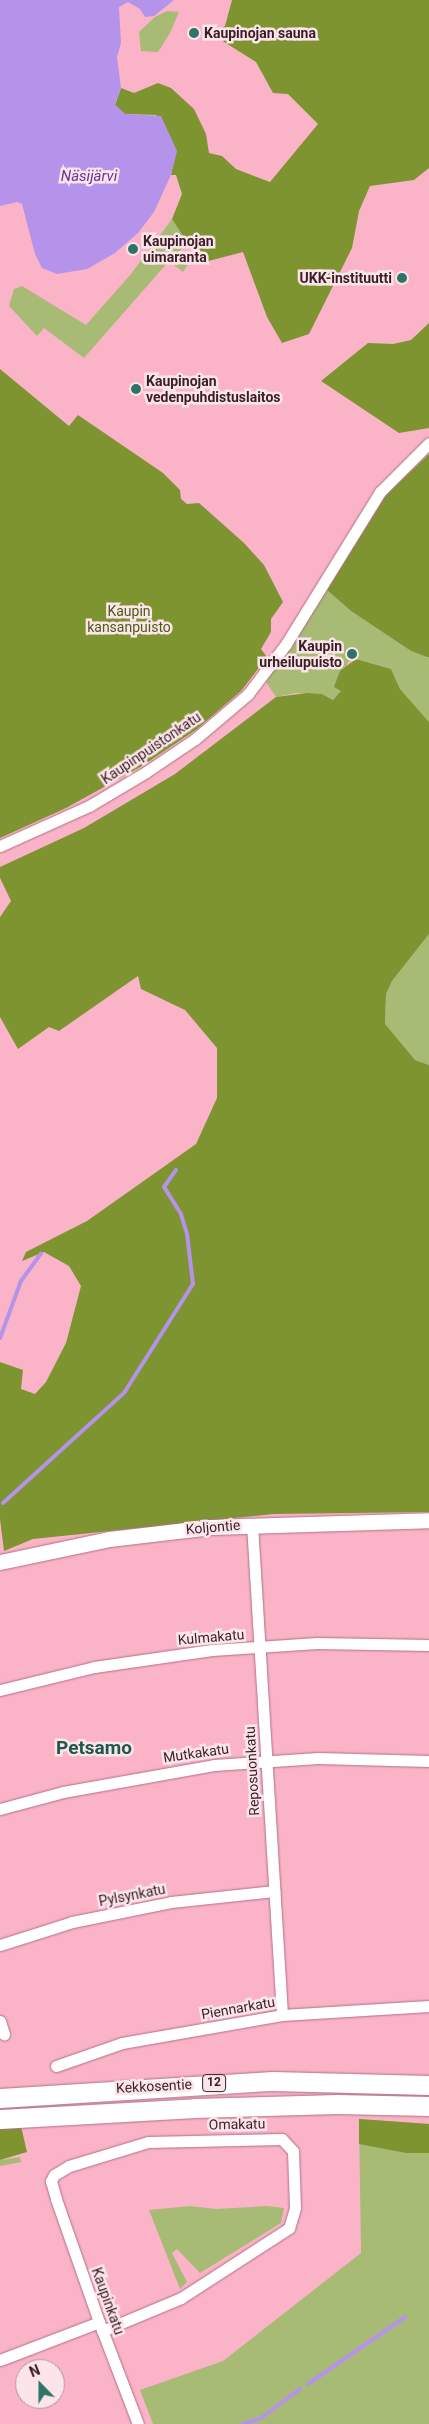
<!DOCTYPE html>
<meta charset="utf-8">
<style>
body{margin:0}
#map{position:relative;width:429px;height:2424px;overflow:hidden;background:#fbb4c7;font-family:Roboto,sans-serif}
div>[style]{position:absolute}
.green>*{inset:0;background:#a7bb75}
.forest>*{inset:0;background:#7d9430}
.water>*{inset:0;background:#b593ea}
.stream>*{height:4px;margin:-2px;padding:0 2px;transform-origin:2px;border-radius:2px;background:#b593ea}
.roads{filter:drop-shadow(0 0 1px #b37184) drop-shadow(0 0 1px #b37184)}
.minor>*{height:11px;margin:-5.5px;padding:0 5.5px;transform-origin:5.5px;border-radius:5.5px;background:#fff}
.tertiary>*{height:15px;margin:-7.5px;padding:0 7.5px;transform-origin:7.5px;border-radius:7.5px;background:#fff}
.trunk>*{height:19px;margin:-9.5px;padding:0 9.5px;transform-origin:9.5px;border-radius:9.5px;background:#fff}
.dots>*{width:14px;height:14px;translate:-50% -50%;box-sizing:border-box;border:2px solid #fce5ea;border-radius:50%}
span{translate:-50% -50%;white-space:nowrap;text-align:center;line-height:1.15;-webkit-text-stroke:5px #fce5ea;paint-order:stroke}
.shield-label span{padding:1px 4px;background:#fce5ea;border:1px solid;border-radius:4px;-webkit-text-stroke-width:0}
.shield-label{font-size:12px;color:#391e26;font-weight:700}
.poi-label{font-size:14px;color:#391e26;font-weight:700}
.left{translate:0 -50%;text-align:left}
.right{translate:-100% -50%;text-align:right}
.park-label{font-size:14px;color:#4c5c16}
.street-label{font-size:14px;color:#391e26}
.water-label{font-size:15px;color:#63359a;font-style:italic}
.district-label{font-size:19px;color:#20584f;font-weight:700}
.north{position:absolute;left:15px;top:2359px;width:50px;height:50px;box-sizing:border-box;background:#fce5ea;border:1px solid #ae959c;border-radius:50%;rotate:338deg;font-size:14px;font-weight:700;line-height:20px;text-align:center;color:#391e26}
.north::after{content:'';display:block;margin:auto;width:18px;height:22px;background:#2d7368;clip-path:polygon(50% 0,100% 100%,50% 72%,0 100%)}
</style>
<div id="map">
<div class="green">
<i style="clip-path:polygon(167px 11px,179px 12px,170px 33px,158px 52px,141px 51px,139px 32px,155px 17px)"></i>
<i style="clip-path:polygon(172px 219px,188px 239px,177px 256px,188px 265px,183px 272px,169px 261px,84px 358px,44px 328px,37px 336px,9px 306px,14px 289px,22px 286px,86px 325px,131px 274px)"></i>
<i style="clip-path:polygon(327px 590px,351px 611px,411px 651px,429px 657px,429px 722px,400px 689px,391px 669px,356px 659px,348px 662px,341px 691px,333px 700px,322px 694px,295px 693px,276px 697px,266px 682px)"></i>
<i style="clip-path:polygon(429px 934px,429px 1065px,415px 1060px,385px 1025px,386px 993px,392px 981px)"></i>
<i style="clip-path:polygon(359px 2119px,429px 2124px,429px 2424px,153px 2424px,140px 2390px,223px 2361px,361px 2253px)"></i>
<i style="clip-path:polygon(20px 2157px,21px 2162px,0 2166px,0 2160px)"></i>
<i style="clip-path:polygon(190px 2206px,216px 2209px,267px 2206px,284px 2208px,281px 2223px,200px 2273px,177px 2249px,172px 2253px,187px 2282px,180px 2289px,149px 2210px)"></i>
</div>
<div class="forest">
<i style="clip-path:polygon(232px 0,429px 0,429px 168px,414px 180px,370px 186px,359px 211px,352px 248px,309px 334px,282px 343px,267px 317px,243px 252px,201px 263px,172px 219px,182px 194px,176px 175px,171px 175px,176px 151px,156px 115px,125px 114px,115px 105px,121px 88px,134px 93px,158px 83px,171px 88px,194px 109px,206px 134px,209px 153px,222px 156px,236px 169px,270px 182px,318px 124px,288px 94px,273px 93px,256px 62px,221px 40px,219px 30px,225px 26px)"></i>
<i style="clip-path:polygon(429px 323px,429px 428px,399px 433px,321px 381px,368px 343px,393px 344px,411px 340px)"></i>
<i style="clip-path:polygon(0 369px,69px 426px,78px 415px,163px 473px,180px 490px,181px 499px,187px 504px,199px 503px,244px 543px,264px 565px,283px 602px,271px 619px,271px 632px,261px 649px,267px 657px,241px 691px,197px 729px,142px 766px,66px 808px,0 838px)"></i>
<i style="clip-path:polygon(429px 454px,429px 657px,427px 657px,411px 651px,351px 611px,327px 590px,386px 495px)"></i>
<i style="clip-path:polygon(356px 659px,391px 669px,400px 689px,429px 722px,429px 934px,392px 981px,386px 994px,385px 1024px,415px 1060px,429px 1065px,429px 1512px,274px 1514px,33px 1539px,4px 1551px,0 1519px,0 1362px,23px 1370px,21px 1389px,35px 1394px,46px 1382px,66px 1343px,81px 1286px,69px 1266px,44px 1252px,22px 1261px,26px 1252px,87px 1221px,196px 1144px,217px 1098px,217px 1048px,185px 1010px,141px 989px,138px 976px,59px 1031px,49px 1027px,18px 1049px,0 1017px,0 917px,11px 901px,0 878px,0 867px,84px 828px,175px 774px,276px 697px,307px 693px,322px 694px,333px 700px,341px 691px,334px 687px,340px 671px)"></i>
<i style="clip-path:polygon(359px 2119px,429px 2124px,429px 2153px,406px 2153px,359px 2144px)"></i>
<i style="clip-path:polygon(21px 2126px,27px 2152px,0 2160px,0 2128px)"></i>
</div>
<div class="water">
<i style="clip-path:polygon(0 0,174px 0,154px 16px,145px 17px,140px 9px,128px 2px,119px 7px,121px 43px,117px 57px,121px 88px,115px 105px,125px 114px,161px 116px,177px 151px,171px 175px,154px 212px,138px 233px,115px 253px,87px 269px,57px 274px,42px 268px,35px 254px,22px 204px,17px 202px,0 206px)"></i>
</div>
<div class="stream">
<i style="left:0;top:1338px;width:61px;rotate:-69.8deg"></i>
<i style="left:21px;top:1281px;width:34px;rotate:-54deg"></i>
<i style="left:3px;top:1503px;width:164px;rotate:-42.3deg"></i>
<i style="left:124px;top:1393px;width:129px;rotate:-57.7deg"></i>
<i style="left:193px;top:1284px;width:50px;rotate:-96.8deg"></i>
<i style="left:187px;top:1234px;width:21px;rotate:-107deg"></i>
<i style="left:181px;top:1214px;width:32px;rotate:-122deg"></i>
<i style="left:164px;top:1187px;width:21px;rotate:-55deg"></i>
<i style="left:308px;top:2384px;width:118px;rotate:-34.6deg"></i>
<i style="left:243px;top:2424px;width:19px;rotate:-18deg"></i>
<i style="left:261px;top:2418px;width:49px;rotate:-36.6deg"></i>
</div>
<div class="roads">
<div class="minor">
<i style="left:0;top:846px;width:98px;rotate:-24.2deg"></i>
<i style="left:89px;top:806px;width:66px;rotate:-30.8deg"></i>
<i style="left:146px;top:772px;width:59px;rotate:-34deg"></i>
<i style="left:195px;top:739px;width:70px;rotate:-40.3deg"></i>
<i style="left:248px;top:694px;width:63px;rotate:-52.8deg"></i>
<i style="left:286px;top:644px;width:179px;rotate:-58.3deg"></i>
<i style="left:380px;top:492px;width:69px;rotate:-45deg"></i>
<i style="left:252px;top:1524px;width:492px;rotate:86.5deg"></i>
<i style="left:0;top:1690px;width:97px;rotate:-13.7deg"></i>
<i style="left:94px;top:1667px;width:119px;rotate:-8.2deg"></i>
<i style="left:212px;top:1650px;width:105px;rotate:-3.8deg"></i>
<i style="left:317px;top:1643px;width:112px;rotate:1deg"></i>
<i style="left:0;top:1809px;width:65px;rotate:-15.1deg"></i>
<i style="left:63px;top:1792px;width:153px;rotate:-10.1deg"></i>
<i style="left:214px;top:1765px;width:104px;rotate:-3.9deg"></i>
<i style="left:318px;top:1758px;width:111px;rotate:1.5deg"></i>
<i style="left:0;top:1945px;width:76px;rotate:-17.7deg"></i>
<i style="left:72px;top:1922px;width:101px;rotate:-11.4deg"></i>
<i style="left:171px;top:1902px;width:104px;rotate:-6.1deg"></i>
<i style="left:0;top:2021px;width:14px;rotate:73deg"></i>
<i style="left:56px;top:2066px;width:70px;rotate:-19.2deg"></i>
<i style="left:122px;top:2043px;width:162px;rotate:-9.9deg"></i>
<i style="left:282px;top:2015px;width:147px;rotate:-3.5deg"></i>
<i style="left:102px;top:2331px;width:86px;rotate:-22.7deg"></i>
<i style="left:181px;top:2298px;width:129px;rotate:-32.9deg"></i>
<i style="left:289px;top:2228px;width:21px;rotate:-73deg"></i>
<i style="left:295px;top:2208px;width:57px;rotate:-92deg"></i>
<i style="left:293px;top:2151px;width:16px;rotate:-133deg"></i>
<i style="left:282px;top:2139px;width:134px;rotate:178.7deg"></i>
<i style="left:148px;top:2142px;width:83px;rotate:163.1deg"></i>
<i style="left:69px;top:2166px;width:17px;rotate:149deg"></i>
<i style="left:54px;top:2175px;width:7px;rotate:117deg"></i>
<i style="left:51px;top:2181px;width:19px;rotate:74deg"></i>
<i style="left:56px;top:2199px;width:130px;rotate:70.7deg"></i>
<i style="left:99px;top:2322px;width:109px;rotate:69.1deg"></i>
<i style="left:0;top:2360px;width:106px;rotate:-21deg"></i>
</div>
<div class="tertiary">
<i style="left:0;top:1562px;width:111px;rotate:-11.9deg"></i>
<i style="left:109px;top:1539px;width:103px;rotate:-6.7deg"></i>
<i style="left:211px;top:1527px;width:218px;rotate:-1.8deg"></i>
</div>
<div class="trunk">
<i style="left:0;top:2098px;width:273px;rotate:-3.6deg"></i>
<i style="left:272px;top:2081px;width:157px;rotate:1.5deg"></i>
<i style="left:0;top:2119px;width:195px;rotate:-3.2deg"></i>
<i style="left:195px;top:2108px;width:142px;rotate:-1.6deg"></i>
<i style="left:337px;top:2104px;width:92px;rotate:1.2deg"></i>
</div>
</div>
<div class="dots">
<i style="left:194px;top:33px;background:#2d7368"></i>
<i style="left:133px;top:249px;background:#2d7368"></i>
<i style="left:402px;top:278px;background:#2d7368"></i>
<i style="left:136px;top:389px;background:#2d7368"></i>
<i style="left:352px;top:654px;background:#2d7368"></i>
</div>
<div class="shield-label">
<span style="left:214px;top:2083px">12</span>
</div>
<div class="poi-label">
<span class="left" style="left:204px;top:33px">Kaupinojan sauna</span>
<span class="left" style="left:143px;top:249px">Kaupinojan<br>uimaranta</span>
<span class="right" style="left:392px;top:278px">UKK-instituutti</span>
<span class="left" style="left:146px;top:389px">Kaupinojan<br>vedenpuhdistuslaitos</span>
<span class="right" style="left:342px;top:654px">Kaupin<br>urheilupuisto</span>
</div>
<div class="park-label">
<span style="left:129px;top:619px">Kaupin<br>kansanpuisto</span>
</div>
<div class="street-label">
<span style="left:151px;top:748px;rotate:-34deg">Kaupinpuistonkatu</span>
<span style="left:213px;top:1527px;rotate:-5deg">Koljontie</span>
<span style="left:211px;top:1637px;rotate:-5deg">Kulmakatu</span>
<span style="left:196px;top:1753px;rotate:-8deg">Mutkakatu</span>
<span style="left:252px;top:1771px;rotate:-93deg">Reposuonkatu</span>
<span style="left:132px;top:1895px;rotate:-11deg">Pylsynkatu</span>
<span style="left:238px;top:2008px;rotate:-10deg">Piennarkatu</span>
<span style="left:154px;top:2086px;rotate:-3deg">Kekkosentie</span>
<span style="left:237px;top:2124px;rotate:-1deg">Omakatu</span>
<span style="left:108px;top:2301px;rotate:70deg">Kaupinkatu</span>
</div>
<div class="water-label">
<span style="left:89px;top:177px">Näsijärvi</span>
</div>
<div class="district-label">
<span style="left:94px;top:1748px">Petsamo</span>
</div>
<div class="north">N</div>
</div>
